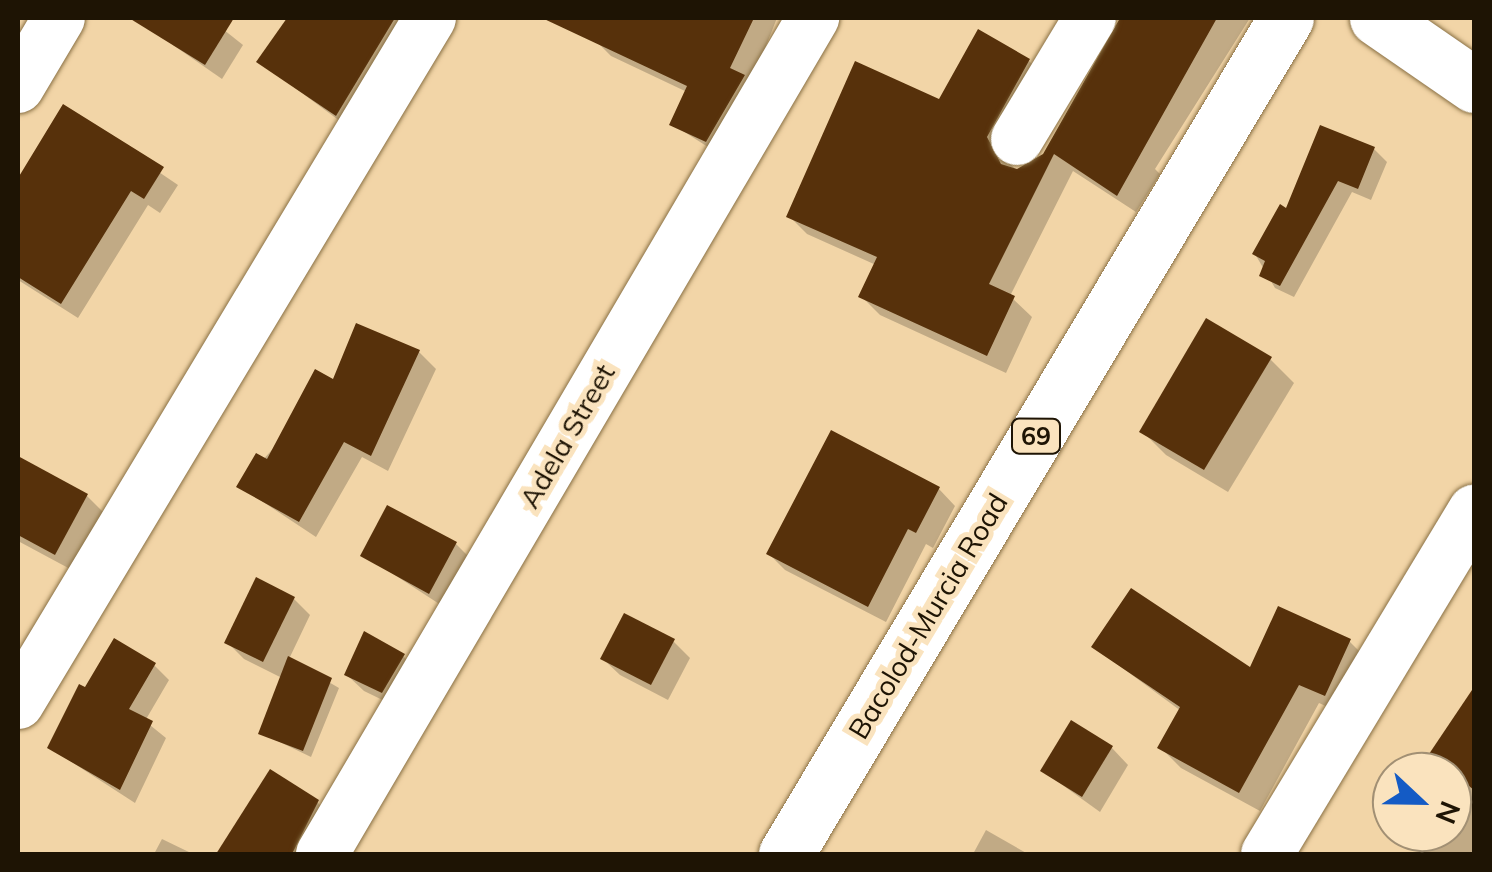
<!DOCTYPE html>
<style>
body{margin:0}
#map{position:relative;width:1492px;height:872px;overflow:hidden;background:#f2d5a7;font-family:Mulish,sans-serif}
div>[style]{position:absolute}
.shadow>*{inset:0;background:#0003}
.building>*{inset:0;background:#57310b}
.roads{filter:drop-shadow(0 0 2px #897044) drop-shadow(0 0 2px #897044)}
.minor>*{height:52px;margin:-26px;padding:0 26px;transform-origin:26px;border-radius:26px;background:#fff}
.tertiary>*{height:55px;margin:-27.5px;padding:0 27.5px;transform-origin:27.5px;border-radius:27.5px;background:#fff}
.primary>*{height:55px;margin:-27.5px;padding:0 27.5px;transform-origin:27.5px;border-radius:27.5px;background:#fff}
span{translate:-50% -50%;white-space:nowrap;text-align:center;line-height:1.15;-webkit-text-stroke:10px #fae3be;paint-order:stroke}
.shield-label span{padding:2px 8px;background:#fae3be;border:2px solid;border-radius:8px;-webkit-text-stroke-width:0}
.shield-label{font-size:25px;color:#1e1404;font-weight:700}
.street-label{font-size:28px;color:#1e1404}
.frame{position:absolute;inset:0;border:20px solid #1e1404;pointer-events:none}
.north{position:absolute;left:1372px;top:752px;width:100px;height:100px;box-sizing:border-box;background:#fae3be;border:2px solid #a29074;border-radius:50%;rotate:112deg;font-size:28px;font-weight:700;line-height:40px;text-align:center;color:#1e1404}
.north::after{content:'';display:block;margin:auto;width:35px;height:45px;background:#145bc5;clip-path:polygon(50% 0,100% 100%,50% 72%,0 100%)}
</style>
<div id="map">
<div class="shadow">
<i style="clip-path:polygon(134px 18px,209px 18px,243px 45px,222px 79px)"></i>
<i style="clip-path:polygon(290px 18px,420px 18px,352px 130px,260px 62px)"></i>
<i style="clip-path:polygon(607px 18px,777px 18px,722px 156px,672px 124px,687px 92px,611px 56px,596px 41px)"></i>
<i style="clip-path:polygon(1119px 18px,1250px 18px,1155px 169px,1160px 174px,1136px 212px,1073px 171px,1010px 296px,1032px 317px,1006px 373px,880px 315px,861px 296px,876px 265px,807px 234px,789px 216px,940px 102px,1029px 61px,1047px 79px,1004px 157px,1018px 172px,1044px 156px,1118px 34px)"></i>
<i style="clip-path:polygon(63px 107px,178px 185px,160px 213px,148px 205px,78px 318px,18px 280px,18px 186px)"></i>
<i style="clip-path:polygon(1374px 149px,1387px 162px,1371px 200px,1352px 192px,1294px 297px,1275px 288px,1255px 254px,1288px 211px)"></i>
<i style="clip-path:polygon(357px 326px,419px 352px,436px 369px,388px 471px,362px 457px,316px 537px,239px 486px,334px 382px)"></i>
<i style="clip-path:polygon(1270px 359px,1294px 383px,1228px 492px,1166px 455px,1142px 431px)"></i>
<i style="clip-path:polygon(18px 458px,87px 496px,104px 513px,72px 570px,18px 541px)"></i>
<i style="clip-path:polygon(939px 489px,955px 506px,933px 548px,926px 544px,886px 622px,785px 570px,769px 554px)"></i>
<i style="clip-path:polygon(456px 544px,473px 561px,447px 609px,364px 555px)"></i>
<i style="clip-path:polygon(294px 599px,310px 615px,289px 659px,339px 688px,311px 757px,261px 733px,282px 678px,244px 659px,227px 642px)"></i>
<i style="clip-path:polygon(673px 641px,690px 658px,668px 700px,620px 675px,603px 659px)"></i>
<i style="clip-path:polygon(1349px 641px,1369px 661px,1345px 715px,1319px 703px,1260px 811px,1181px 768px,1161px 748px,1181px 711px,1094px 647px,1251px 671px)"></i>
<i style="clip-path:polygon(403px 656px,420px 673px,399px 708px,364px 691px,347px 675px)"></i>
<i style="clip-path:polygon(154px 665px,169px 680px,145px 721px,166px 738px,135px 803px,50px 748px,86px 690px)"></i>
<i style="clip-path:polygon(1465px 705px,1474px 713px,1474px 854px,1423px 854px,1413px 844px,1421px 832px,1452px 832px)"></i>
<i style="clip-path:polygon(1112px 748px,1128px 765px,1100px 812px,1043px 771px)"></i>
<i style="clip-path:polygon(317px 802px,334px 819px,316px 854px,231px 854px,223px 847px)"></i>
<i style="clip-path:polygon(986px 830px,1028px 854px,973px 854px)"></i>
<i style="clip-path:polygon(162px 839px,193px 854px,154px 854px)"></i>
</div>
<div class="building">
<i style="clip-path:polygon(129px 18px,234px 18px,205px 65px)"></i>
<i style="clip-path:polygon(287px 18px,395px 18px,336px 116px,256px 62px)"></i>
<i style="clip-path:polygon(542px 18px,754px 18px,730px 68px,745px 75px,706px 142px,669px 125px,687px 86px)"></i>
<i style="clip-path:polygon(1120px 18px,1217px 18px,1117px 196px,1054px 154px,989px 284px,1015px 296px,987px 356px,858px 297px,877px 257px,786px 217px,855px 61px,939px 99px,978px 29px,1030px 59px,987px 137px,1001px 164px,1017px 169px,1043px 154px)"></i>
<i style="clip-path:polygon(63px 104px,164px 167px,144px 199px,131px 191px,61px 304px,18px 277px,18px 178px)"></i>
<i style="clip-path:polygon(1320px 125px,1375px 147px,1358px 189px,1338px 181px,1280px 286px,1259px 276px,1265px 261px,1252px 254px,1280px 204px,1286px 208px)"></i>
<i style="clip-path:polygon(1206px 318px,1272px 357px,1204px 470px,1139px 432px)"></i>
<i style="clip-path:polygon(356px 323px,420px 350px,371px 456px,344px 442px,299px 522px,236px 487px,256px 453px,267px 459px,315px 369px,333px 379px)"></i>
<i style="clip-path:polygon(831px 430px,940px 487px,916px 533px,908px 529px,868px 607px,766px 554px)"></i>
<i style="clip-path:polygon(18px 456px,88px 494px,55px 555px,18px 535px)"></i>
<i style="clip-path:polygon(387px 505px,457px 542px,429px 594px,360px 556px)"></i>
<i style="clip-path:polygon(256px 577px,295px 597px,263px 662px,224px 643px)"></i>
<i style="clip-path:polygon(1131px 588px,1250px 667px,1278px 606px,1351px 639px,1325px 696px,1299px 685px,1239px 793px,1157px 748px,1180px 707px,1091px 647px)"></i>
<i style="clip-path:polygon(624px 613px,675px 639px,651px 685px,600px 659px)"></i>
<i style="clip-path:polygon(364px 631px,405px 654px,382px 693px,344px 675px)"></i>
<i style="clip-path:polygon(114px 638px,156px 663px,129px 709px,153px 721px,120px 790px,47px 748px,79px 684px,85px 687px)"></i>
<i style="clip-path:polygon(288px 656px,332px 678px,303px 751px,258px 734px)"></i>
<i style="clip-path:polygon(1474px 687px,1474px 790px,1429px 754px)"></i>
<i style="clip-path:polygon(1071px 720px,1113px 746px,1082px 797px,1040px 771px)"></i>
<i style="clip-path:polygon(270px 769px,319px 800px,292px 854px,216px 854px)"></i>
</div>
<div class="roads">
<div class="minor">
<i style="left:18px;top:87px;width:80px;rotate:-59.3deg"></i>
<i style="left:1017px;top:139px;width:141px;rotate:-58.9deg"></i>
<i style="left:18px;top:703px;width:799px;rotate:-58.97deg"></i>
<i style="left:322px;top:854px;width:970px;rotate:-59.57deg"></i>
<i style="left:1267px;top:854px;width:401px;rotate:-58.9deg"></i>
</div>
<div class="tertiary">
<i style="left:1377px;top:18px;width:118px;rotate:34.6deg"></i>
</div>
<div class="primary">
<i style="left:786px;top:854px;width:974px;rotate:-59.12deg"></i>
</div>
</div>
<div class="shield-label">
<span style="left:1036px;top:436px">69</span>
</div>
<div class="street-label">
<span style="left:567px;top:436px;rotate:-60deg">Adela Street</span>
<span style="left:928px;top:616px;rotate:-59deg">Bacolod-Murcia Road</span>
</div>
<div class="frame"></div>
<div class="north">N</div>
</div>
